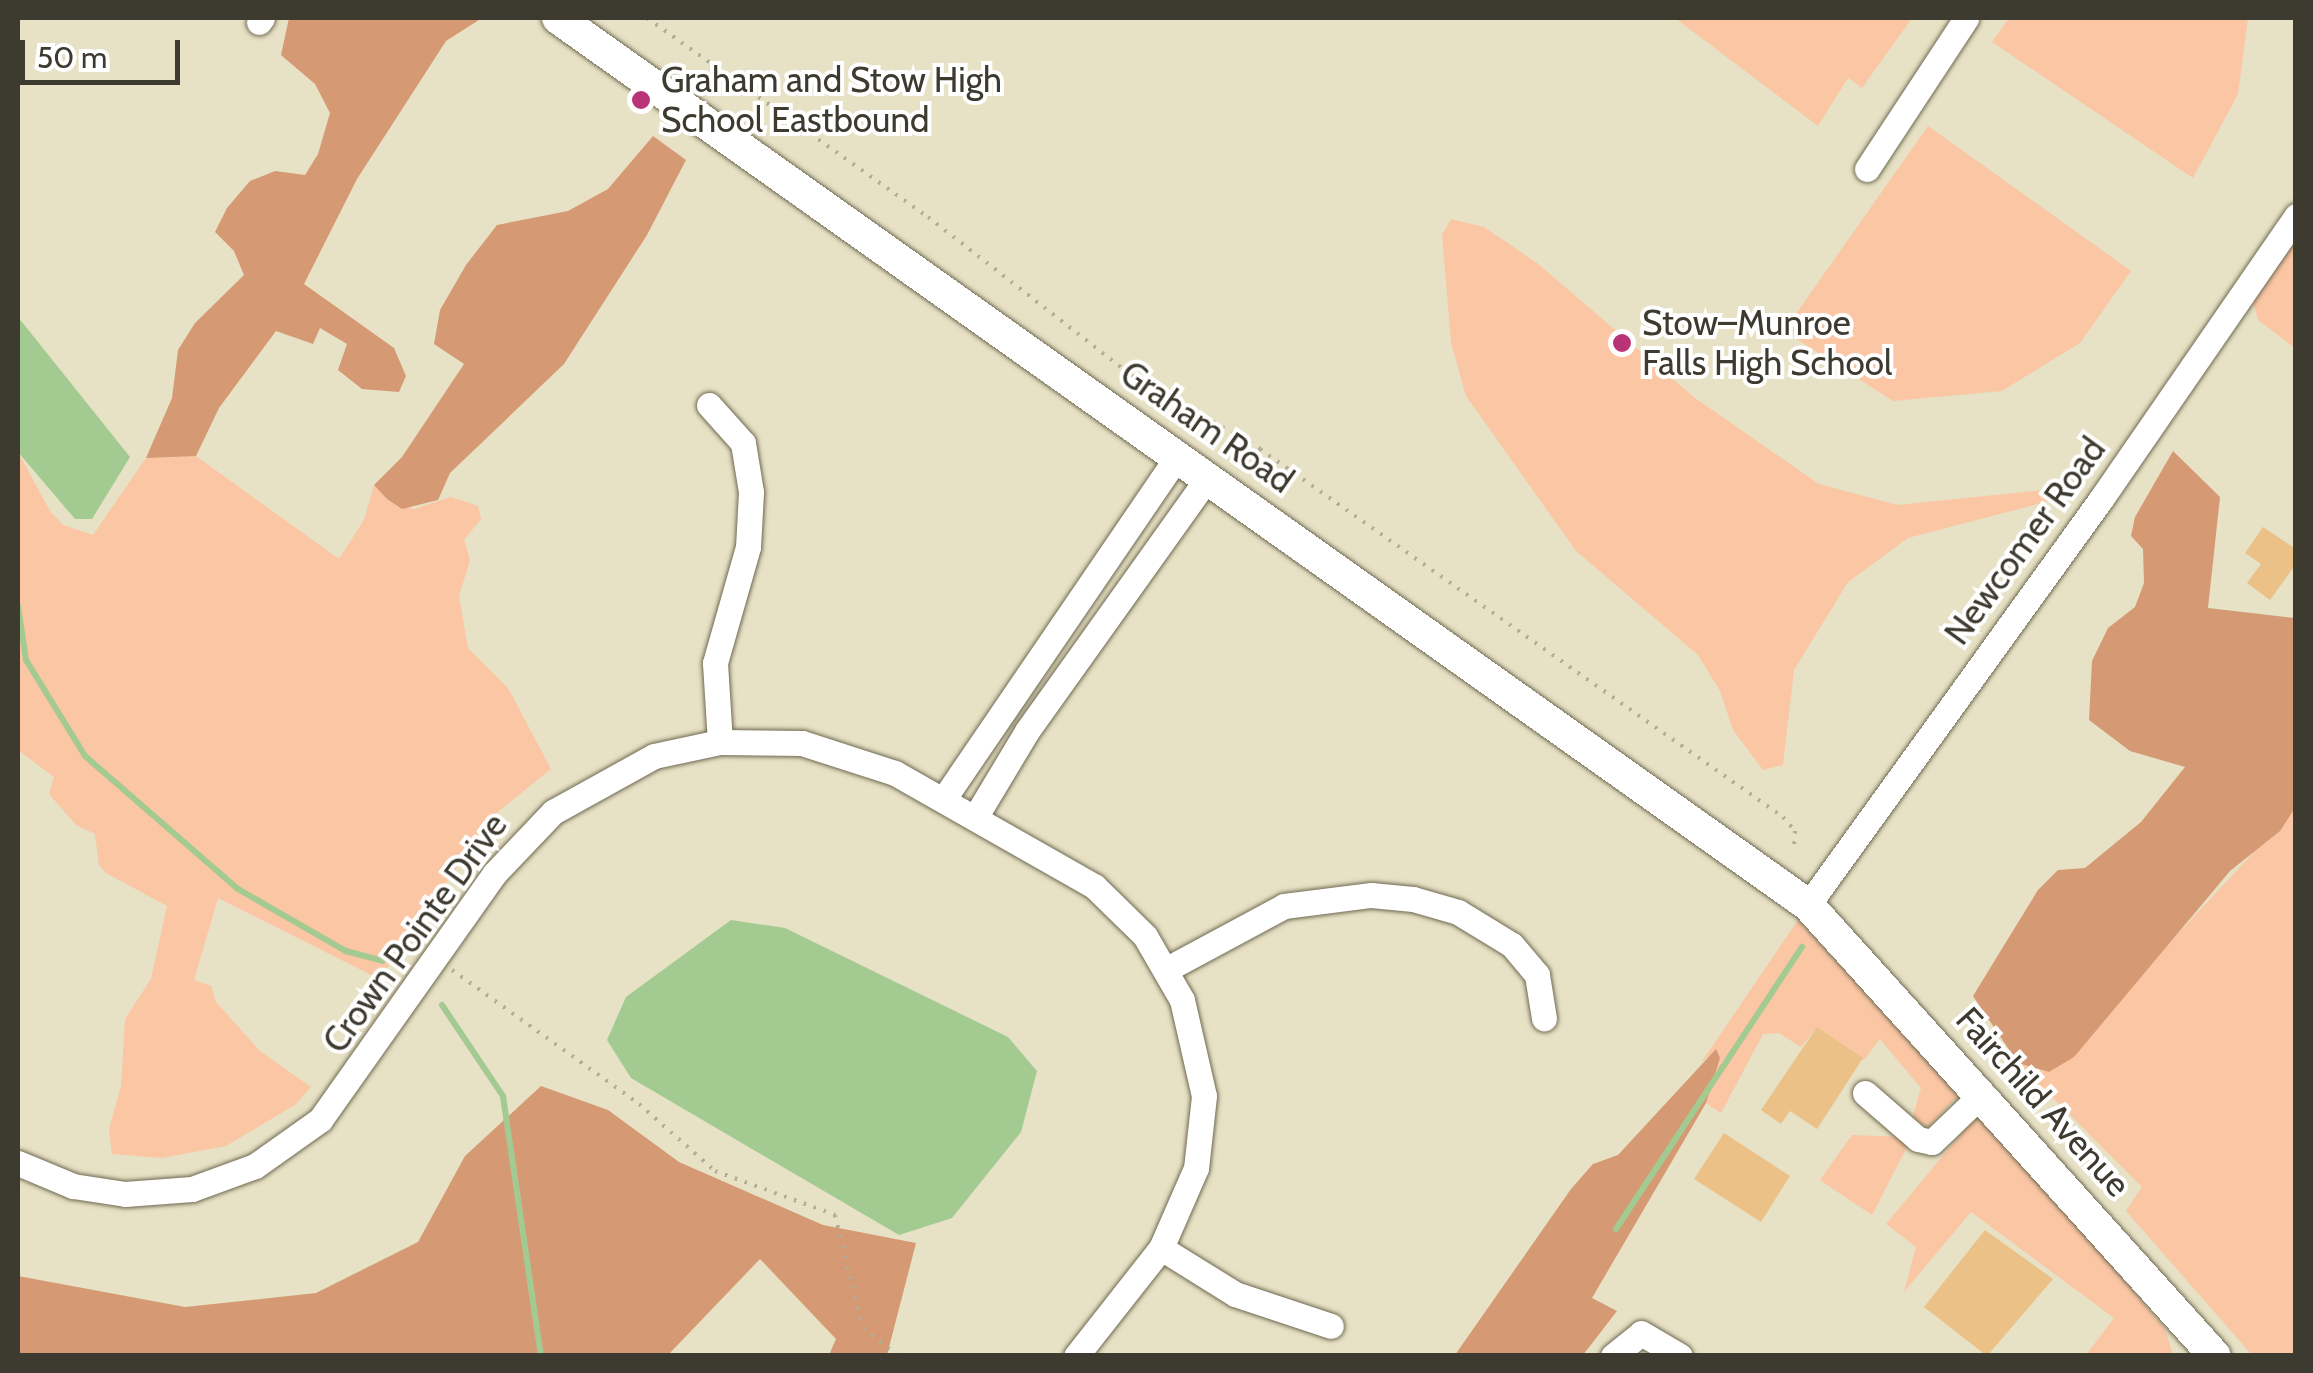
<!DOCTYPE html>
<meta charset="utf-8">
<style>
body{margin:0}
#map{position:relative;width:2313px;height:1373px;overflow:hidden;background:#e7e1c5;font-family:Cabin,sans-serif}
div>[style]{position:absolute}
.green>*{inset:0;background:#fac6a4}
.forest>*{inset:0;background:#d59a73}
.water>*{inset:0;background:#a3ca91}
.stream>*{height:6px;margin:-3px;padding:0 3px;transform-origin:3px;border-radius:3px;background:#a3ca91}
.building>*{inset:0;background:#ebc188}
.path>*{height:4px;margin-top:-2px;transform-origin:0;background:repeating-linear-gradient(90deg,#b2ad96 0 2.5px,transparent 0 10.5px)}
.roads{filter:drop-shadow(0 0 2px #6f6951) drop-shadow(0 0 2px #6f6951)}
.minor>*{height:25px;margin:-12.5px;padding:0 12.5px;transform-origin:12.5px;border-radius:12.5px;background:#fff}
.major>*{height:32px;margin:-16px;padding:0 16px;transform-origin:16px;border-radius:16px;background:#fff}
.dots>*{width:28px;height:28px;translate:-50% -50%;box-sizing:border-box;border:5px solid #fff;border-radius:50%}
span{translate:-50% -50%;white-space:nowrap;text-align:center;line-height:1.15;-webkit-text-stroke:8px #fff;paint-order:stroke}
.poi-label{font-size:35px;color:#3d3a2f}
.left{translate:0 -50%;text-align:left}
.street-label{font-size:35px;color:#3d3a2f}
.frame{position:absolute;inset:0;border:20px solid #3d3a2f;pointer-events:none}
.scale{position:absolute;left:20px;top:40px;width:160px;height:45px;box-sizing:border-box;border:5px solid #3d3a2f;border-top:0;padding-left:12px;font-size:30px;line-height:35px;white-space:nowrap;color:#3d3a2f;-webkit-text-stroke:8px #fff;paint-order:stroke}
</style>
<div id="map">
<div class="green">
<i style="clip-path:polygon(1675px 18px,1912px 18px,1862px 88px,1848px 78px,1818px 126px)"></i>
<i style="clip-path:polygon(2009px 18px,2248px 18px,2238px 94px,2193px 178px,1992px 42px)"></i>
<i style="clip-path:polygon(1928px 126px,2131px 271px,2080px 343px,2002px 391px,1893px 401px,1784px 331px)"></i>
<i style="clip-path:polygon(1451px 219px,1484px 227px,1537px 263px,1695px 398px,1819px 484px,1897px 505px,2064px 488px,2057px 499px,1908px 538px,1848px 582px,1794px 670px,1783px 765px,1763px 770px,1733px 730px,1720px 691px,1698px 655px,1576px 551px,1466px 396px,1451px 342px,1442px 235px)"></i>
<i style="clip-path:polygon(2295px 241px,2295px 348px,2258px 320px,2253px 302px)"></i>
<i style="clip-path:polygon(18px 452px,50px 511px,63px 525px,93px 535px,146px 458px,175px 454px,196px 456px,339px 559px,364px 520px,374px 485px,387px 499px,414px 509px,451px 497px,478px 506px,481px 519px,464px 540px,470px 560px,459px 596px,468px 648px,508px 688px,551px 769px,494px 815px,379px 979px,218px 898px,194px 980px,211px 986px,216px 1002px,260px 1051px,311px 1087px,295px 1105px,226px 1146px,162px 1158px,112px 1154px,109px 1129px,121px 1086px,125px 1019px,151px 979px,167px 906px,106px 873px,99px 865px,95px 834px,76px 825px,49px 794px,54px 777px,18px 750px)"></i>
<i style="clip-path:polygon(2295px 808px,2295px 1355px,2252px 1355px,2126px 1211px,2142px 1187px,2018px 1063px,2049px 1072px)"></i>
<i style="clip-path:polygon(1798px 920px,1959px 1095px,1928px 1127px,1912px 1119px,1921px 1088px,1880px 1039px,1864px 1060px,1817px 1027px,1801px 1047px,1779px 1033px,1763px 1034px,1721px 1113px,1706px 1103px,1716px 1050px,1701px 1063px)"></i>
<i style="clip-path:polygon(1981px 1110px,2165px 1329px,2173px 1355px,2086px 1355px,2114px 1318px,1971px 1212px,1904px 1292px,1916px 1247px,1886px 1224px)"></i>
<i style="clip-path:polygon(1852px 1135px,1901px 1137px,1908px 1145px,1872px 1215px,1820px 1180px)"></i>
</div>
<div class="forest">
<i style="clip-path:polygon(289px 18px,482px 18px,446px 41px,357px 179px,304px 284px,394px 348px,406px 376px,399px 392px,362px 389px,338px 370px,347px 344px,320px 328px,313px 344px,276px 331px,219px 408px,196px 456px,146px 458px,172px 398px,178px 350px,195px 323px,244px 275px,234px 251px,215px 232px,227px 208px,250px 181px,275px 171px,305px 175px,318px 154px,330px 113px,315px 84px,281px 55px)"></i>
<i style="clip-path:polygon(653px 136px,686px 160px,647px 235px,564px 364px,450px 473px,438px 500px,402px 509px,387px 499px,374px 485px,402px 457px,464px 364px,434px 344px,440px 310px,466px 265px,497px 225px,568px 211px,608px 189px)"></i>
<i style="clip-path:polygon(2173px 451px,2220px 497px,2208px 608px,2295px 618px,2295px 808px,2280px 831px,2230px 871px,2074px 1057px,2049px 1072px,2018px 1063px,1973px 996px,2038px 890px,2058px 870px,2085px 868px,2141px 822px,2185px 767px,2130px 751px,2089px 720px,2092px 661px,2108px 628px,2135px 607px,2144px 583px,2143px 549px,2131px 536px,2135px 517px)"></i>
<i style="clip-path:polygon(1716px 1049px,1720px 1058px,1706px 1103px,1592px 1298px,1617px 1311px,1583px 1355px,1455px 1355px,1571px 1189px,1593px 1164px,1618px 1155px)"></i>
<i style="clip-path:polygon(541px 1086px,608px 1110px,679px 1162px,823px 1225px,916px 1243px,887px 1355px,829px 1355px,836px 1339px,760px 1259px,668px 1355px,18px 1355px,18px 1276px,185px 1307px,316px 1293px,418px 1242px,465px 1156px)"></i>
</div>
<div class="water">
<i style="clip-path:polygon(18px 317px,130px 457px,92px 519px,75px 519px,18px 452px)"></i>
<i style="clip-path:polygon(731px 920px,785px 928px,1008px 1037px,1037px 1071px,1021px 1132px,952px 1218px,899px 1235px,631px 1078px,607px 1040px,626px 997px)"></i>
</div>
<div class="stream">
<i style="left:18px;top:606px;width:55px;rotate:81.6deg"></i>
<i style="left:26px;top:660px;width:113px;rotate:58.4deg"></i>
<i style="left:85px;top:756px;width:203px;rotate:41deg"></i>
<i style="left:238px;top:889px;width:125px;rotate:29.9deg"></i>
<i style="left:346px;top:951px;width:38px;rotate:15deg"></i>
<i style="left:442px;top:1005px;width:110px;rotate:56.2deg"></i>
<i style="left:503px;top:1096px;width:263px;rotate:81.7deg"></i>
<i style="left:1616px;top:1229px;width:338px;rotate:-56.6deg"></i>
</div>
<div class="building">
<i style="clip-path:polygon(2263px 527px,2296px 549px,2296px 564px,2270px 600px,2247px 583px,2261px 564px,2245px 553px)"></i>
<i style="clip-path:polygon(1817px 1027px,1863px 1058px,1817px 1129px,1790px 1111px,1781px 1124px,1761px 1110px)"></i>
<i style="clip-path:polygon(1724px 1133px,1790px 1176px,1761px 1222px,1694px 1179px)"></i>
<i style="clip-path:polygon(1985px 1230px,2053px 1279px,1987px 1356px,1924px 1307px)"></i>
</div>
<div class="path">
<i style="left:647px;top:18px;width:344px;rotate:35.3deg"></i>
<i style="left:928px;top:217px;width:257px;rotate:37.9deg"></i>
<i style="left:1131px;top:375px;width:149px;rotate:29.8deg"></i>
<i style="left:1260px;top:449px;width:639px;rotate:35.13deg"></i>
<i style="left:1783px;top:817px;width:18px;rotate:49deg"></i>
<i style="left:1795px;top:831px;width:21px;rotate:93deg"></i>
<i style="left:452px;top:970px;width:230px;rotate:35.6deg"></i>
<i style="left:639px;top:1104px;width:101px;rotate:41.4deg"></i>
<i style="left:715px;top:1171px;width:128px;rotate:20.1deg"></i>
<i style="left:835px;top:1215px;width:116px;rotate:76.1deg"></i>
<i style="left:863px;top:1328px;width:45px;rotate:38.7deg"></i>
</div>
<div class="roads">
<div class="minor">
<i style="left:259px;top:22px;width:5px;rotate:-53deg"></i>
<i style="left:1867px;top:169px;width:181px;rotate:-56.7deg"></i>
<i style="left:709px;top:405px;width:51px;rotate:48.2deg"></i>
<i style="left:743px;top:443px;width:50px;rotate:80.7deg"></i>
<i style="left:751px;top:492px;width:55px;rotate:93.1deg"></i>
<i style="left:748px;top:547px;width:121px;rotate:105.9deg"></i>
<i style="left:715px;top:663px;width:79px;rotate:86.4deg"></i>
<i style="left:945px;top:797px;width:414px;rotate:-55.7deg"></i>
<i style="left:976px;top:816px;width:99px;rotate:-59deg"></i>
<i style="left:1027px;top:731px;width:312px;rotate:-54.5deg"></i>
<i style="left:1808px;top:905px;width:501px;rotate:-54.18deg"></i>
<i style="left:2101px;top:499px;width:344px;rotate:-55.4deg"></i>
<i style="left:1167px;top:969px;width:133px;rotate:-28.3deg"></i>
<i style="left:1284px;top:906px;width:88px;rotate:-7.2deg"></i>
<i style="left:1371px;top:895px;width:42px;rotate:5.4deg"></i>
<i style="left:1413px;top:899px;width:47px;rotate:16.1deg"></i>
<i style="left:1458px;top:912px;width:63px;rotate:31.4deg"></i>
<i style="left:1512px;top:945px;width:39px;rotate:50deg"></i>
<i style="left:1537px;top:975px;width:44px;rotate:80.8deg"></i>
<i style="left:1865px;top:1093px;width:70px;rotate:41deg"></i>
<i style="left:1918px;top:1139px;width:14px;rotate:12deg"></i>
<i style="left:1932px;top:1142px;width:69px;rotate:-43.8deg"></i>
<i style="left:18px;top:1163px;width:60px;rotate:22.7deg"></i>
<i style="left:73px;top:1186px;width:53px;rotate:8.7deg"></i>
<i style="left:125px;top:1194px;width:67px;rotate:-4.3deg"></i>
<i style="left:192px;top:1189px;width:67px;rotate:-20.1deg"></i>
<i style="left:255px;top:1166px;width:80px;rotate:-35.3deg"></i>
<i style="left:320px;top:1120px;width:301px;rotate:-54.7deg"></i>
<i style="left:494px;top:874px;width:86px;rotate:-46.4deg"></i>
<i style="left:553px;top:812px;width:115px;rotate:-29deg"></i>
<i style="left:654px;top:756px;width:67px;rotate:-12deg"></i>
<i style="left:720px;top:742px;width:82px;rotate:0.7deg"></i>
<i style="left:802px;top:743px;width:98px;rotate:17.9deg"></i>
<i style="left:895px;top:773px;width:229px;rotate:29.6deg"></i>
<i style="left:1094px;top:886px;width:71px;rotate:44.4deg"></i>
<i style="left:1145px;top:936px;width:74px;rotate:60deg"></i>
<i style="left:1182px;top:1000px;width:98px;rotate:77.1deg"></i>
<i style="left:1204px;top:1096px;width:72px;rotate:96.3deg"></i>
<i style="left:1196px;top:1168px;width:87px;rotate:113.6deg"></i>
<i style="left:1161px;top:1248px;width:137px;rotate:128.2deg"></i>
<i style="left:1161px;top:1248px;width:87px;rotate:31.9deg"></i>
<i style="left:1235px;top:1294px;width:101px;rotate:18.4deg"></i>
<i style="left:1613px;top:1356px;width:36px;rotate:-39deg"></i>
<i style="left:1641px;top:1333px;width:45px;rotate:30.5deg"></i>
</div>
<div class="major">
<i style="left:558px;top:18px;width:1533px;rotate:35.36deg"></i>
<i style="left:1808px;top:905px;width:607px;rotate:47.94deg"></i>
</div>
</div>
<div class="dots">
<i style="left:641px;top:100px;background:#b93477"></i>
<i style="left:1622px;top:343px;background:#b93477"></i>
</div>
<div class="poi-label">
<span class="left" style="left:661px;top:100px">Graham and Stow High<br>School Eastbound</span>
<span class="left" style="left:1642px;top:343px">Stow–Munroe<br>Falls High School</span>
</div>
<div class="street-label">
<span style="left:1207px;top:427px;rotate:35deg">Graham Road</span>
<span style="left:2025px;top:541px;rotate:-54deg">Newcomer Road</span>
<span style="left:415px;top:933px;rotate:-54deg">Crown Pointe Drive</span>
<span style="left:2043px;top:1102px;rotate:48deg">Fairchild Avenue</span>
</div>
<div class="frame"></div>
<div class="scale">50 m</div>
</div>
